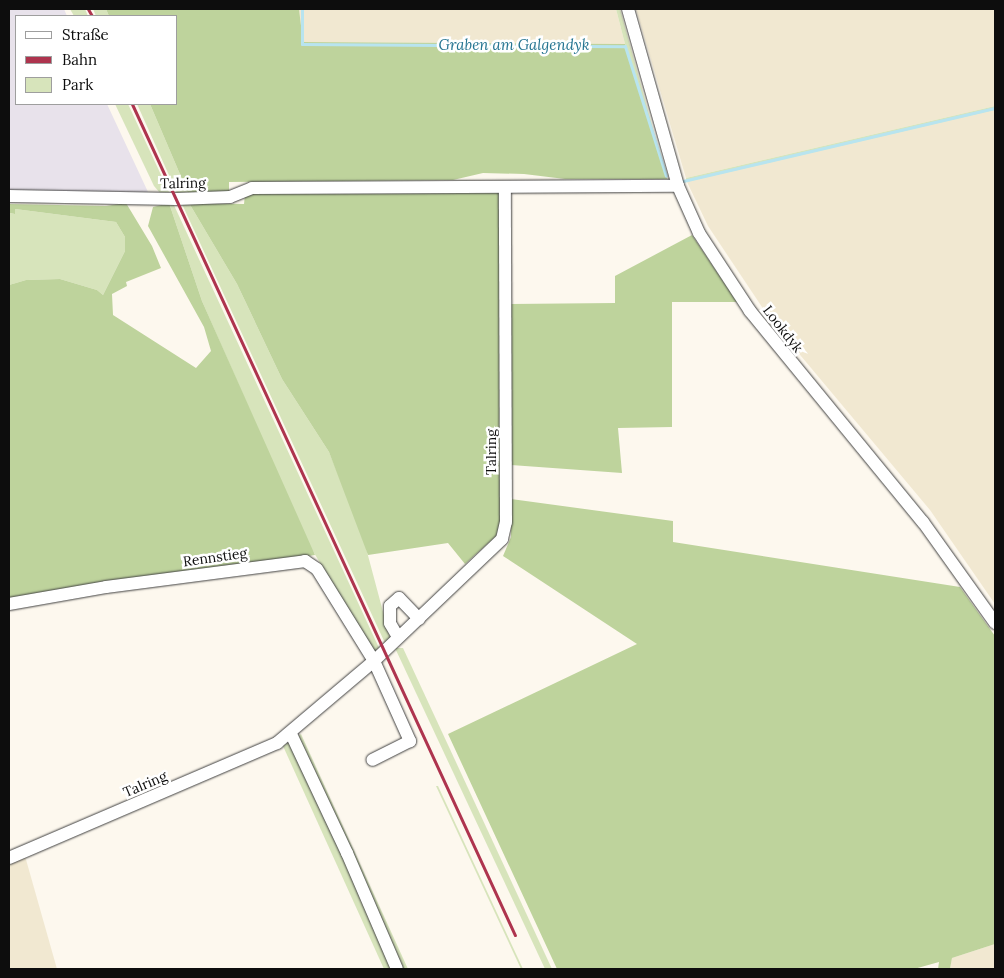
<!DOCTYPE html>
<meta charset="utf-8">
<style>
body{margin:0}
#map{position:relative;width:1004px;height:978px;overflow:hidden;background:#fdf8ee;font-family:Lora,serif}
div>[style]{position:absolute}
.industrial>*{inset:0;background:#e8e2eb}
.farmland>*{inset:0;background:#f1e8d1}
.green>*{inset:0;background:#d7e4bb}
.forest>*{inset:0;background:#bed39c}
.stream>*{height:3px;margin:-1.5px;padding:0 1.5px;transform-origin:1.5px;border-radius:1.5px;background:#b8e4ef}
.roads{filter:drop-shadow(0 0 1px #404040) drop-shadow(0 0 1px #404040)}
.minor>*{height:12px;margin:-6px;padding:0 6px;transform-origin:6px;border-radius:6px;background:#fff}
.rail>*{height:3px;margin:-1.5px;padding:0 1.5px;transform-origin:1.5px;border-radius:1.5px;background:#ae344e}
span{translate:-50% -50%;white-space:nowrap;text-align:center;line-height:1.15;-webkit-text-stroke:5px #fff;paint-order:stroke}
.street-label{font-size:14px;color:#0d0d0d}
.water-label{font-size:15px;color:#247491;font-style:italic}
.frame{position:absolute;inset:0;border:10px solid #0d0d0d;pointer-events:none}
.legend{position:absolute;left:15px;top:15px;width:162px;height:90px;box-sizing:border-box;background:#fff;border:1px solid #9e9e9e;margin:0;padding:6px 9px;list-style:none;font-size:15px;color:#0d0d0d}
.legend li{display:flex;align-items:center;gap:10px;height:25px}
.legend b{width:25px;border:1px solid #9e9e9e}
</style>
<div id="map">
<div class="industrial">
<i style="clip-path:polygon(9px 9px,64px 9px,67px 16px,16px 16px,16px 104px,107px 104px,148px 192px,9px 191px)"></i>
</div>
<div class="farmland">
<i style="clip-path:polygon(299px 9px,616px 9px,625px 44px,303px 42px)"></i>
<i style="clip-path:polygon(636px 9px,995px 9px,995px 106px,686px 178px)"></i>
<i style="clip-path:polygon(995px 110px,995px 604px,930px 510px,770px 319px,708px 226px,687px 182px)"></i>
<i style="clip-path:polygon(25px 856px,57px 969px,9px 969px,9px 862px)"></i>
<i style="clip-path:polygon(995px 944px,995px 969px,950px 969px,952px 958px)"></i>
</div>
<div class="green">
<i style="clip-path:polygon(70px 9px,85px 9px,88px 16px,74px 16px)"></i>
<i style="clip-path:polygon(93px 9px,106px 9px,109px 16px,96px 16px)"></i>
<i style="clip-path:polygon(616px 9px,620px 9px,667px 179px,625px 44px)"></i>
<i style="clip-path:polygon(115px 104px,128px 104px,169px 192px,160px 193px,154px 186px)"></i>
<i style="clip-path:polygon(137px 104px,150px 104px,188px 193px,177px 193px)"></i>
<i style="clip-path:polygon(995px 106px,995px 110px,687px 182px,686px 178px)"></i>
<i style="clip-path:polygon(169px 203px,173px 203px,379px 648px,374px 652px,308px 543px,202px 301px)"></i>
<i style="clip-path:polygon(189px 203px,237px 284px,282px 379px,329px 452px,362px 533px,390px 638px,385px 643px,182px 204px)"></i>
<i style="clip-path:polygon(15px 209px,116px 222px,125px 237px,125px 251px,103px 295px,97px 290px,60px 279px,26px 280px,9px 285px,9px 213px,14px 214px)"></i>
<i style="clip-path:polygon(395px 648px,403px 648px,552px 969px,545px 969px)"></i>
<i style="clip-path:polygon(301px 734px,408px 969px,384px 969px,283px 746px)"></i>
<i style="clip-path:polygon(436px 786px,438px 786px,523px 969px,521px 969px)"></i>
</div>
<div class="forest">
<i style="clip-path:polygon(106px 9px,299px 9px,303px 42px,625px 44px,667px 179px,565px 179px,524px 174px,483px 173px,453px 180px,229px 182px,229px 193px,188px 193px,150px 104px,176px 104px,176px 16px,109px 16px)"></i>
<i style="clip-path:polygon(500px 193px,500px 525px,496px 536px,465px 564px,448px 543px,368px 555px,329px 452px,282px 379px,237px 284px,189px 203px,244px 204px,245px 194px)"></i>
<i style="clip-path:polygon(126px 203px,152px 246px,161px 268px,126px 282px,127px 286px,112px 294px,113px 315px,196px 368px,211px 351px,204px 327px,148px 226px,153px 207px,169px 203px,202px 301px,315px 555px,106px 584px,9px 602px,9px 285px,26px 280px,60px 279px,97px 290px,103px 295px,125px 251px,125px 237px,116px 222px,15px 209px,15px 214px,9px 213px,9px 204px,106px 206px)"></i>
<i style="clip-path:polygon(692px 235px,737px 302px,672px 302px,672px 427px,618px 428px,622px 473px,511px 465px,510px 304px,615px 303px,615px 276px)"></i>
<i style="clip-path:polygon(511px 499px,673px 521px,673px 542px,960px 587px,995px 636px,995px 944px,952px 958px,950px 969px,938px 969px,939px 962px,914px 969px,557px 969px,448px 734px,637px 644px,503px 556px,511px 537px)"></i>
</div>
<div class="stream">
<i style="left:302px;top:9px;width:35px;rotate:90deg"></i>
<i style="left:302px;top:44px;width:323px;rotate:0.4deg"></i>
<i style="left:625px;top:46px;width:136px;rotate:72.5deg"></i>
<i style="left:683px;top:181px;width:320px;rotate:-13.2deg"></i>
</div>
<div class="roads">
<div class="minor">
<i style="left:628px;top:9px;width:184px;rotate:74.2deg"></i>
<i style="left:678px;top:186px;width:51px;rotate:65.9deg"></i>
<i style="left:699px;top:233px;width:93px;rotate:56.8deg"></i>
<i style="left:750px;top:311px;width:273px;rotate:50.7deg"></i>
<i style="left:923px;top:522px;width:124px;rotate:54.5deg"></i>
<i style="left:9px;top:196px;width:167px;rotate:1deg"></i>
<i style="left:176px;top:199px;width:54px;rotate:-2.1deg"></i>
<i style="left:230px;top:197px;width:24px;rotate:-22deg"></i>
<i style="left:252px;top:188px;width:426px;rotate:-0.3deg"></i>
<i style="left:9px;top:604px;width:98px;rotate:-9.9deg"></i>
<i style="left:106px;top:587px;width:201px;rotate:-7.4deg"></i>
<i style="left:305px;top:561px;width:14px;rotate:34deg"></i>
<i style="left:317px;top:569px;width:108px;rotate:58.2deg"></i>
<i style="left:374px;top:661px;width:88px;rotate:65.8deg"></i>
<i style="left:410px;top:741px;width:42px;rotate:153.4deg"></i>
<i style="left:398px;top:637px;width:16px;rotate:-120deg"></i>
<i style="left:390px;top:623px;width:17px;rotate:-90deg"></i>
<i style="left:390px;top:606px;width:12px;rotate:-42deg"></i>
<i style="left:399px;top:598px;width:29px;rotate:46deg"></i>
<i style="left:291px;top:734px;width:132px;rotate:64.8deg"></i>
<i style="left:347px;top:853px;width:126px;rotate:66.7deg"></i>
<i style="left:9px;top:858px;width:292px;rotate:-23.2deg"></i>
<i style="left:277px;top:743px;width:127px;rotate:-40.2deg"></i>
<i style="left:374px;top:661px;width:177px;rotate:-43.6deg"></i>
<i style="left:502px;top:539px;width:17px;rotate:-77deg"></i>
<i style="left:506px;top:522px;width:335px;rotate:-90.2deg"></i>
</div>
</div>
<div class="rail">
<i style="left:88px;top:9px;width:8px;rotate:60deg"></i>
<i style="left:132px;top:104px;width:915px;rotate:65.26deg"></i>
</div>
<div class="street-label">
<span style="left:183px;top:183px;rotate:-1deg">Talring</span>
<span style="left:783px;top:329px;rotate:52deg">Lookdyk</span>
<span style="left:491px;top:452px;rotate:-90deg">Talring</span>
<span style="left:215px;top:557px;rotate:-8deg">Rennstieg</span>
<span style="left:145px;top:784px;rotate:-23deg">Talring</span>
</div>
<div class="water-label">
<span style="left:514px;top:45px">Graben am Galgendyk</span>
</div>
<div class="frame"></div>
<ul class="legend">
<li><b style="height:6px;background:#fff"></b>Straße</li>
<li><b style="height:6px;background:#ae344e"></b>Bahn</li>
<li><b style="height:14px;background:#d7e4bb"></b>Park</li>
</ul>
</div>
